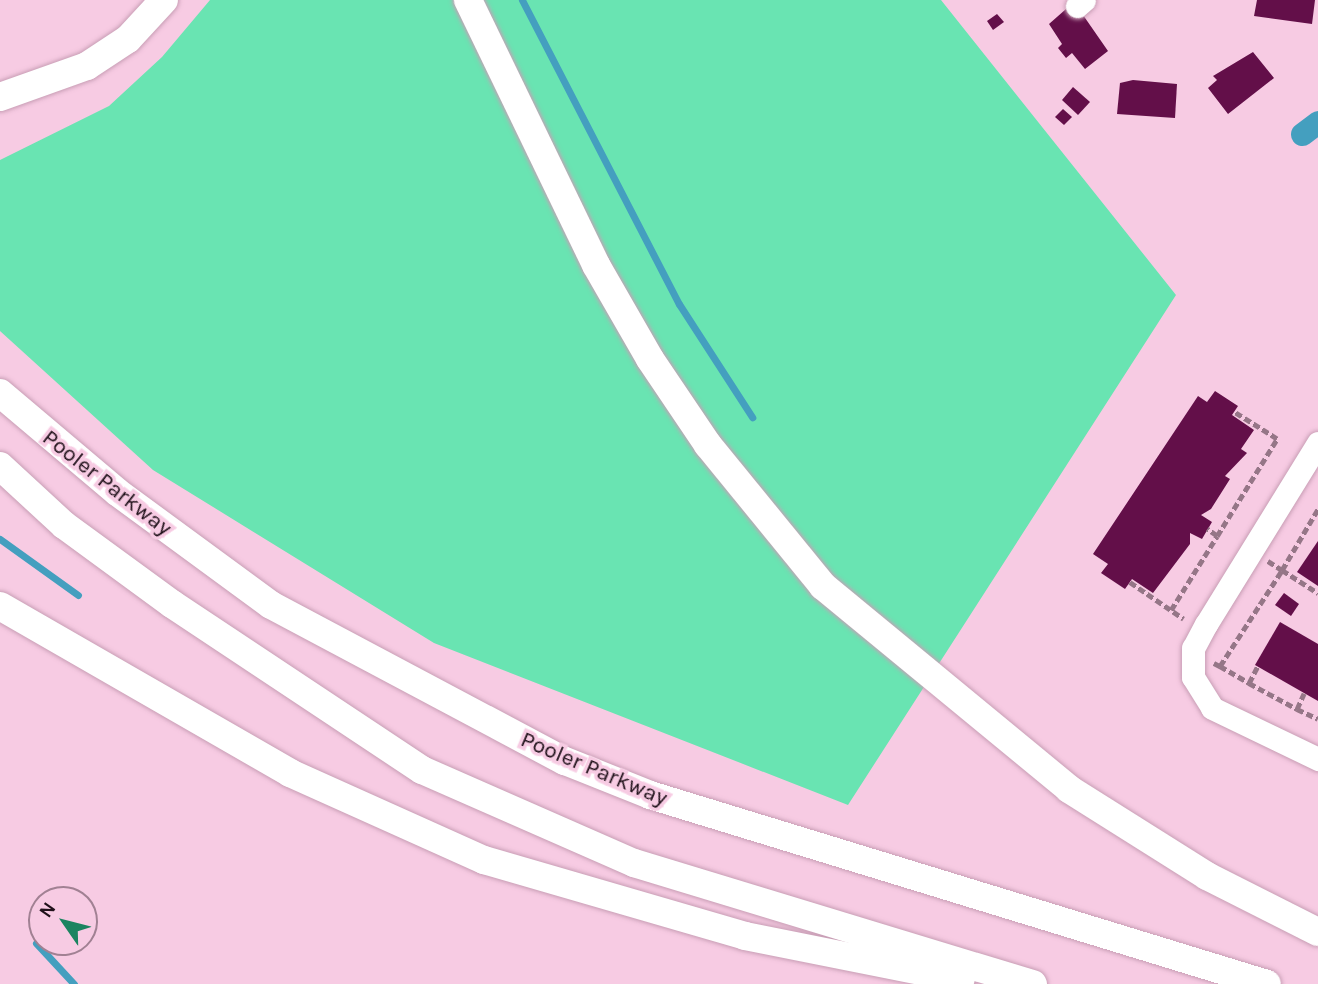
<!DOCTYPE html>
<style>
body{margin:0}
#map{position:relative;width:1318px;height:984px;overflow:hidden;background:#f7cbe3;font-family:Karla,sans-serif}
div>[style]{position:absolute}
.green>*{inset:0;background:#69e4b2}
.stream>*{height:7px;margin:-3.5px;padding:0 3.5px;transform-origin:3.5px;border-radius:3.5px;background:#449fbf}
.canal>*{height:23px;margin:-11.5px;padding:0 11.5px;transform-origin:11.5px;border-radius:11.5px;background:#449fbf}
.building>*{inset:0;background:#630f49}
.path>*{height:4.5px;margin-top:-2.25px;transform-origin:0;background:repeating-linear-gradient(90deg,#957687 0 7px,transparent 0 10.5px)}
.roads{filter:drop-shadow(0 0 2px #c89eb5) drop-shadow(0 0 2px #c89eb5)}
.minor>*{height:23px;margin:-11.5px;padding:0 11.5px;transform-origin:11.5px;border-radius:11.5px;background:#fff}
.major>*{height:28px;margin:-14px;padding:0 14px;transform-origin:14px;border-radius:14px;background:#fff}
span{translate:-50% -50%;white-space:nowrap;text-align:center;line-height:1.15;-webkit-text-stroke:7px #f7cbe3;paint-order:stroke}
.street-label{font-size:23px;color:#20111a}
.north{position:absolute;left:28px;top:886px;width:70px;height:70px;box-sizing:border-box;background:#f7cbe3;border:2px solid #a18193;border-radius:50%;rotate:305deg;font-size:19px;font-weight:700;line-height:28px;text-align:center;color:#20111a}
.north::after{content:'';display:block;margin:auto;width:24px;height:32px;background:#1b8460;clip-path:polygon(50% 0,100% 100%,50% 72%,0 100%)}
</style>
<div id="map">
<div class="green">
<i style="clip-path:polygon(210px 0,941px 0,1176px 295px,848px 805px,434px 643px,153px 470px,0 331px,0 160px,109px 106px,162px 57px)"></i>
</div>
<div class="stream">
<i style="left:522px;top:0;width:342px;rotate:62.7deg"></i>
<i style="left:679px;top:304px;width:135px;rotate:57.1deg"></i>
<i style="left:0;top:539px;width:96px;rotate:35.7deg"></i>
<i style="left:36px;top:943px;width:56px;rotate:47.2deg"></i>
</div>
<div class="canal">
<i style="left:1302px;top:134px;width:20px;rotate:-37deg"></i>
</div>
<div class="building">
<i style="clip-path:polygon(1257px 0,1315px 0,1312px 24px,1254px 16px)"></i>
<i style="clip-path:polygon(1074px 2px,1108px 51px,1085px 69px,1072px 53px,1066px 58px,1058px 48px,1062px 44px,1049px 24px)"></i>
<i style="clip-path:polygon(997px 14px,1004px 22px,993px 30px,987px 21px)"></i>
<i style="clip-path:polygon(1253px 52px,1274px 78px,1228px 114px,1208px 88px,1217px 80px,1213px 76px)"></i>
<i style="clip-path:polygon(1133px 80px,1177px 84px,1175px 118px,1117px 114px,1120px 83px)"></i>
<i style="clip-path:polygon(1073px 87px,1090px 102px,1078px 115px,1062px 100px)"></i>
<i style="clip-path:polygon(1063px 109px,1072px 117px,1064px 125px,1055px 117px)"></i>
<i style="clip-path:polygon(1215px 391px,1238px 406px,1232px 415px,1254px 430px,1241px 449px,1247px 453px,1225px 476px,1230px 479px,1211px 509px,1201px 515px,1212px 522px,1202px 539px,1190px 533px,1190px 544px,1153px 593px,1132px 579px,1125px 589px,1101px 573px,1108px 564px,1093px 554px,1198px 396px,1207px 402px)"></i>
<i style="clip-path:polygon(1318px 541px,1318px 586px,1297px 572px)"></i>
<i style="clip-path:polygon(1284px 593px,1299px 604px,1291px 616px,1275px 605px)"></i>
<i style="clip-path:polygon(1280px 622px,1318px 644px,1318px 701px,1255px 665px)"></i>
</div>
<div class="path">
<i style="left:1217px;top:536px;width:114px;rotate:-58.3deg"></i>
<i style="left:1277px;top:439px;width:51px;rotate:-147.9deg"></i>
<i style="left:1268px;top:561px;width:17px;rotate:33deg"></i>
<i style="left:1282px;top:570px;width:71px;rotate:-59.5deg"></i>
<i style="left:1130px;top:582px;width:65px;rotate:34.4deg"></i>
<i style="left:1171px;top:610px;width:87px;rotate:-58.1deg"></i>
<i style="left:1217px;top:536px;width:12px;rotate:-145deg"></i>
<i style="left:1214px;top:663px;width:7px;rotate:27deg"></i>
<i style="left:1220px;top:666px;width:114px;rotate:-57.1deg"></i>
<i style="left:1282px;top:570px;width:43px;rotate:32.6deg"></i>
<i style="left:1220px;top:666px;width:34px;rotate:30deg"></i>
<i style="left:1249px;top:683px;width:18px;rotate:-63deg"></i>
<i style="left:1249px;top:683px;width:55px;rotate:28.4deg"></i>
<i style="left:1297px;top:709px;width:17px;rotate:-66deg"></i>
<i style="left:1297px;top:709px;width:23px;rotate:25deg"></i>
</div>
<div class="roads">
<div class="minor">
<i style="left:1077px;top:6px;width:9px;rotate:-41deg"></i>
<i style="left:1318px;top:443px;width:213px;rotate:121.7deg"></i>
<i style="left:1206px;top:624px;width:27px;rotate:118deg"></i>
<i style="left:1193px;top:648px;width:29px;rotate:90deg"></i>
<i style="left:1193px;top:677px;width:36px;rotate:58deg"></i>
<i style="left:1212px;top:708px;width:118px;rotate:25.7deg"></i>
</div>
<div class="major">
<i style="left:468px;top:0;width:294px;rotate:64.2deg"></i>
<i style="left:596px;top:265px;width:108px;rotate:60.1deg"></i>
<i style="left:650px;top:359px;width:104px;rotate:56deg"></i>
<i style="left:708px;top:445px;width:182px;rotate:50.8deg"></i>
<i style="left:823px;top:586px;width:319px;rotate:39.5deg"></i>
<i style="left:1069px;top:789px;width:163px;rotate:32.2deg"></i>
<i style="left:1207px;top:876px;width:124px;rotate:26.8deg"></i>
<i style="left:0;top:97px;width:92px;rotate:-19.6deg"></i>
<i style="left:87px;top:66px;width:49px;rotate:-33.4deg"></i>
<i style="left:128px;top:39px;width:53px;rotate:-47.3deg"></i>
<i style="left:0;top:393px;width:153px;rotate:40.2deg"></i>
<i style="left:117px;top:492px;width:191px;rotate:36.3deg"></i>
<i style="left:271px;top:605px;width:333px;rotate:28deg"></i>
<i style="left:565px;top:761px;width:92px;rotate:21.8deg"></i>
<i style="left:650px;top:795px;width:645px;rotate:17.03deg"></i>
<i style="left:0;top:466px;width:87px;rotate:42.7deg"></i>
<i style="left:64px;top:525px;width:134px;rotate:36.2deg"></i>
<i style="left:172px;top:604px;width:300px;rotate:33.6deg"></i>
<i style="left:422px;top:770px;width:232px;rotate:23.7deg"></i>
<i style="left:634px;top:863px;width:417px;rotate:16.9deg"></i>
<i style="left:0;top:606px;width:335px;rotate:29.9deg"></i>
<i style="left:290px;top:773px;width:213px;rotate:24.2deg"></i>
<i style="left:484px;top:860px;width:272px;rotate:16.2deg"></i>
<i style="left:745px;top:936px;width:220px;rotate:11.3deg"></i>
</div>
</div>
<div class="street-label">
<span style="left:107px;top:483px;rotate:38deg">Pooler Parkway</span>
<span style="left:594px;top:769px;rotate:23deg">Pooler Parkway</span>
</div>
<div class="north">N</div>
</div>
